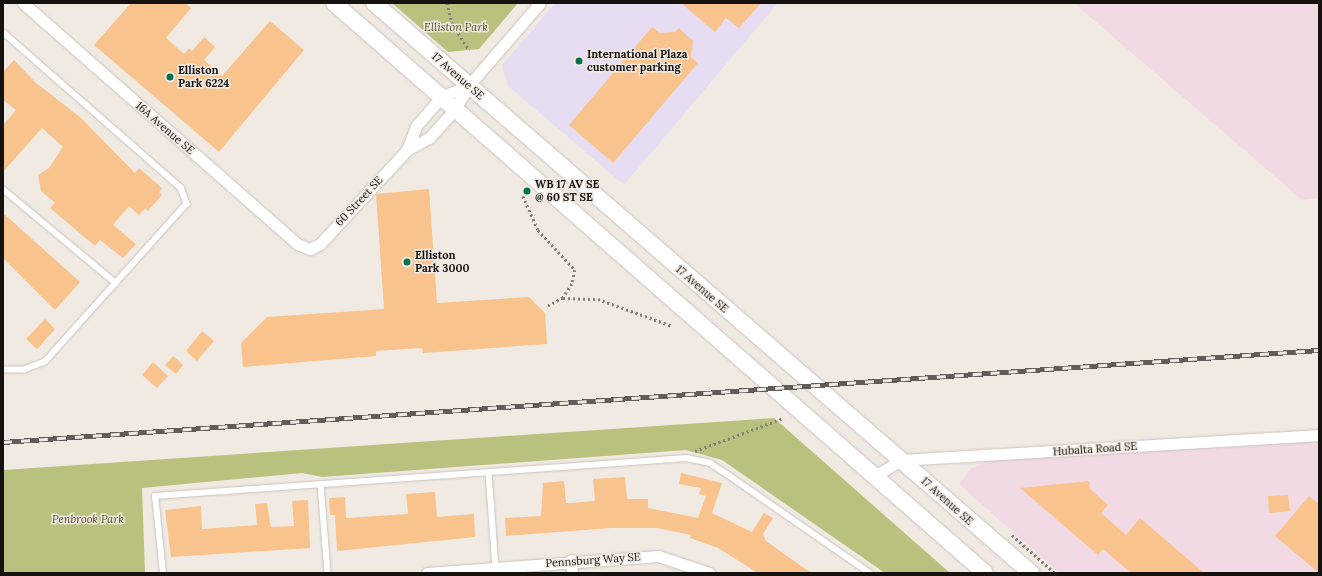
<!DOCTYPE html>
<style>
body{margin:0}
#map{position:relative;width:1322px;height:576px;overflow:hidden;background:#f1eae3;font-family:Lora,serif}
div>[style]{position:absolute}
.commercial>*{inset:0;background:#e7ddf2}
.industrial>*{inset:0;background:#f2dae5}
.green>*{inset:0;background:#bac07d}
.building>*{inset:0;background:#f9c38d}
.path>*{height:2.5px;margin-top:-1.25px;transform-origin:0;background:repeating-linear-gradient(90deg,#847f7a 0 2px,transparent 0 5px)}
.roads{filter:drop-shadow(0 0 1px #c9c2bc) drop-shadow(0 0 1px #c9c2bc)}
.service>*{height:5.5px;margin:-2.75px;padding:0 2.75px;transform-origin:2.75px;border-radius:2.75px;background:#fff}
.minor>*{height:11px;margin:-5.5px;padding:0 5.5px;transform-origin:5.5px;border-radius:5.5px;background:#fff}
.secondary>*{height:16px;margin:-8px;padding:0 8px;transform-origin:8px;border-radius:8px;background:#fff}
.rail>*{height:4.5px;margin-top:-2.25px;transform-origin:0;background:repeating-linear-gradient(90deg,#f1eae3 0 9px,#615c59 0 18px);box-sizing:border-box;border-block:1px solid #615c59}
.dots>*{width:11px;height:11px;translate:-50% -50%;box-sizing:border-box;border:2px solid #f1eae3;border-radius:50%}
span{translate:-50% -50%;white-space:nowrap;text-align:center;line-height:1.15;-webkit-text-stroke:3px #f1eae3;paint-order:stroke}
.park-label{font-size:11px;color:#4d501c;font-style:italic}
.poi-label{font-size:11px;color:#151210;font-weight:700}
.left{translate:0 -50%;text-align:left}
.street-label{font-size:11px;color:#151210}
.frame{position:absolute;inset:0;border:4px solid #151210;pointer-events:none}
</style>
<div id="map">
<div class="commercial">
<i style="clip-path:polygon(555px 3px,778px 3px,624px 185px,508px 86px,502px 65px)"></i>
</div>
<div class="industrial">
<i style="clip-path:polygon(1074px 3px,1319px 3px,1319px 198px,1302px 200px)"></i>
<i style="clip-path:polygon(1319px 435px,1319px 573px,1059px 573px,959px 484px,970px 469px,1003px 455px)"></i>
</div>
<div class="green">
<i style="clip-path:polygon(392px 3px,518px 3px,479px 49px,448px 52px)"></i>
<i style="clip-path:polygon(774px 418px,950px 573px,885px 573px,722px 460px,686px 450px,322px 477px,302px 473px,142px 488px,145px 573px,3px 573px,3px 470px)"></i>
</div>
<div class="building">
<i style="clip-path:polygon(131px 3px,185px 3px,191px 8px,166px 38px,184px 54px,189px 48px,192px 51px,204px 37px,215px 47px,204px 60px,222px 76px,270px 21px,304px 50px,219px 152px,94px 45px)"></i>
<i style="clip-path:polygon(681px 3px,761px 3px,739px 28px,726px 18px,715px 32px)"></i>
<i style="clip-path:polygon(652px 27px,660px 33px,675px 32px,679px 28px,693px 41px,691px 57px,698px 63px,613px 163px,569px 125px)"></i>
<i style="clip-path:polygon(14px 60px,36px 83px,80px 117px,135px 173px,139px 168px,162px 188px,159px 192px,162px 195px,148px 211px,145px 208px,139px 215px,129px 206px,113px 225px,136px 244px,123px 258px,100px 240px,95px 246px,50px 208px,55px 203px,41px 191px,38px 175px,49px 168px,63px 147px,42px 128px,3px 172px,3px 125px,16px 110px,3px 100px,3px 72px)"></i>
<i style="clip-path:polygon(429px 189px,437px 303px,529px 297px,545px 313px,547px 344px,423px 353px,422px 348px,376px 351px,376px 356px,243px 367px,241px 343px,267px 317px,384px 309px,376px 194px)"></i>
<i style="clip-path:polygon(3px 213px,80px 282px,55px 310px,3px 258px)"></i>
<i style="clip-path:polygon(45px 319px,55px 329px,37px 349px,26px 339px)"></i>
<i style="clip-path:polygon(202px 331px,214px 341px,197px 361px,186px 351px)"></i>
<i style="clip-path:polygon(173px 356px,183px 365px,176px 374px,165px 365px)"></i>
<i style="clip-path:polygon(153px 362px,168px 376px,157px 388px,142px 375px)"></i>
<i style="clip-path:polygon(681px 473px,722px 483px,712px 513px,752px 532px,764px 513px,773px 518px,763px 534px,766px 541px,811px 573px,758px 573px,718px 548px,690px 538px,691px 535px,657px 528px,611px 528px,506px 536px,505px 518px,541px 516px,543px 483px,564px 481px,566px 503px,571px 503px,595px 501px,593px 479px,625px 477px,627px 499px,648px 499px,648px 508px,698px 518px,706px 496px,699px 494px,701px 488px,679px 484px)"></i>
<i style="clip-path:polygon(1089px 481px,1090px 489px,1108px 505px,1101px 513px,1126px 535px,1140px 518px,1204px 573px,1131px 573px,1103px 549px,1098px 555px,1020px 488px)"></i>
<i style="clip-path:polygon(435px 492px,437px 517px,474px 514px,475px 537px,337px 551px,335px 515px,330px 515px,329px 498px,345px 497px,346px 518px,408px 514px,406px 494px)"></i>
<i style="clip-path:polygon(1288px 495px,1290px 511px,1269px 513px,1268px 496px)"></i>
<i style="clip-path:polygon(1309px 496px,1319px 504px,1319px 573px,1275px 536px)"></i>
<i style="clip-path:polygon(308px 500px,310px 548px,171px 557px,165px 510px,201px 506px,202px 529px,243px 526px,257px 525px,255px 504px,267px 503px,271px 527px,294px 526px,292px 501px)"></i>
</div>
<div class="path">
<i style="left:447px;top:3px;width:23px;rotate:75deg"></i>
<i style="left:453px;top:25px;width:30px;rotate:57deg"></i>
<i style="left:523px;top:196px;width:37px;rotate:66deg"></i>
<i style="left:538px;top:230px;width:54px;rotate:47.2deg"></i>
<i style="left:575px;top:270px;width:14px;rotate:102deg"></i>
<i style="left:572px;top:284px;width:17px;rotate:123deg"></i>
<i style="left:563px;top:298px;width:17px;rotate:152deg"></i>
<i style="left:563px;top:298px;width:35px;rotate:2deg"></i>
<i style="left:598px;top:299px;width:79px;rotate:20deg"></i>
<i style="left:695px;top:451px;width:92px;rotate:-20.4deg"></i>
<i style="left:1012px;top:535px;width:57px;rotate:41.5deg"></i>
</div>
<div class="roads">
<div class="service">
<i style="left:3px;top:32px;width:237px;rotate:41.2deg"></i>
<i style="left:181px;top:188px;width:17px;rotate:69deg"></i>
<i style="left:187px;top:204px;width:212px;rotate:131.9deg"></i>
<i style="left:45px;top:362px;width:22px;rotate:159deg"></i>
<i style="left:24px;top:370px;width:21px;rotate:180deg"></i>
<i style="left:3px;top:189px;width:147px;rotate:39.8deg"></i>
<i style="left:489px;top:473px;width:95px;rotate:85.8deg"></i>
<i style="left:321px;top:484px;width:89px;rotate:85.5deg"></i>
<i style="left:163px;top:573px;width:77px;rotate:-95.9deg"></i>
<i style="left:155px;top:496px;width:533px;rotate:-4.09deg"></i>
<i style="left:687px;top:458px;width:24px;rotate:12deg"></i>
<i style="left:710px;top:463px;width:20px;rotate:33deg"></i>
<i style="left:727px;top:474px;width:174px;rotate:34.7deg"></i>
</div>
<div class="minor">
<i style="left:23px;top:3px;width:365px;rotate:41.3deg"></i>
<i style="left:297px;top:244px;width:14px;rotate:21deg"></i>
<i style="left:310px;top:249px;width:11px;rotate:-27deg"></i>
<i style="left:320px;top:244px;width:128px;rotate:-47.2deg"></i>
<i style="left:407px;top:150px;width:26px;rotate:-29deg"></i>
<i style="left:430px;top:137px;width:38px;rotate:-48deg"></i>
<i style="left:455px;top:109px;width:28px;rotate:-60deg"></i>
<i style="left:469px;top:85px;width:108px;rotate:-49.1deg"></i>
<i style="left:407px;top:150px;width:26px;rotate:-69deg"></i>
<i style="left:416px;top:126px;width:38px;rotate:-49deg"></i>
<i style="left:441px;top:97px;width:30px;rotate:-23deg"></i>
<i style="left:875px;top:476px;width:31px;rotate:-32deg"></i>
<i style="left:901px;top:460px;width:419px;rotate:-3.4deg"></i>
<i style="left:571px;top:560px;width:13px;rotate:86deg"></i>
<i style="left:427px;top:573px;width:232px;rotate:-4.2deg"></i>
<i style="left:658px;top:556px;width:54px;rotate:18.4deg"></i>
</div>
<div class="secondary">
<i style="left:334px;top:3px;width:865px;rotate:41.2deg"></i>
<i style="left:374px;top:3px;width:870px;rotate:40.94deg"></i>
</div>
</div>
<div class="rail">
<i style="left:3px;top:442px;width:1319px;rotate:-4deg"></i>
</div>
<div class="dots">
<i style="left:579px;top:61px;background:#04734d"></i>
<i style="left:170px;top:77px;background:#04734d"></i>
<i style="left:527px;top:191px;background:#04734d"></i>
<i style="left:407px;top:262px;background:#04734d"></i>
</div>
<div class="park-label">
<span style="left:456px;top:27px">Elliston Park</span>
<span style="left:88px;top:519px">Penbrook Park</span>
</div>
<div class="poi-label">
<span class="left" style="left:587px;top:61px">International Plaza<br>customer parking</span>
<span class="left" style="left:178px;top:77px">Elliston<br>Park 6224</span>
<span class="left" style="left:535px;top:191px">WB 17 AV SE<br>@ 60 ST SE</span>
<span class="left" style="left:415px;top:262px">Elliston<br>Park 3000</span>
</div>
<div class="street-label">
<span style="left:458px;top:76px;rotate:41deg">17 Avenue SE</span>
<span style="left:165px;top:128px;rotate:41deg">16A Avenue SE</span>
<span style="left:359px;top:201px;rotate:-47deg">60 Street SE</span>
<span style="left:702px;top:289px;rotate:41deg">17 Avenue SE</span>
<span style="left:1095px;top:449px;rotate:-4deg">Hubalta Road SE</span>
<span style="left:947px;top:501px;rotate:42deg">17 Avenue SE</span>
<span style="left:593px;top:560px;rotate:-4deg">Pennsburg Way SE</span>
</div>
<div class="frame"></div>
</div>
